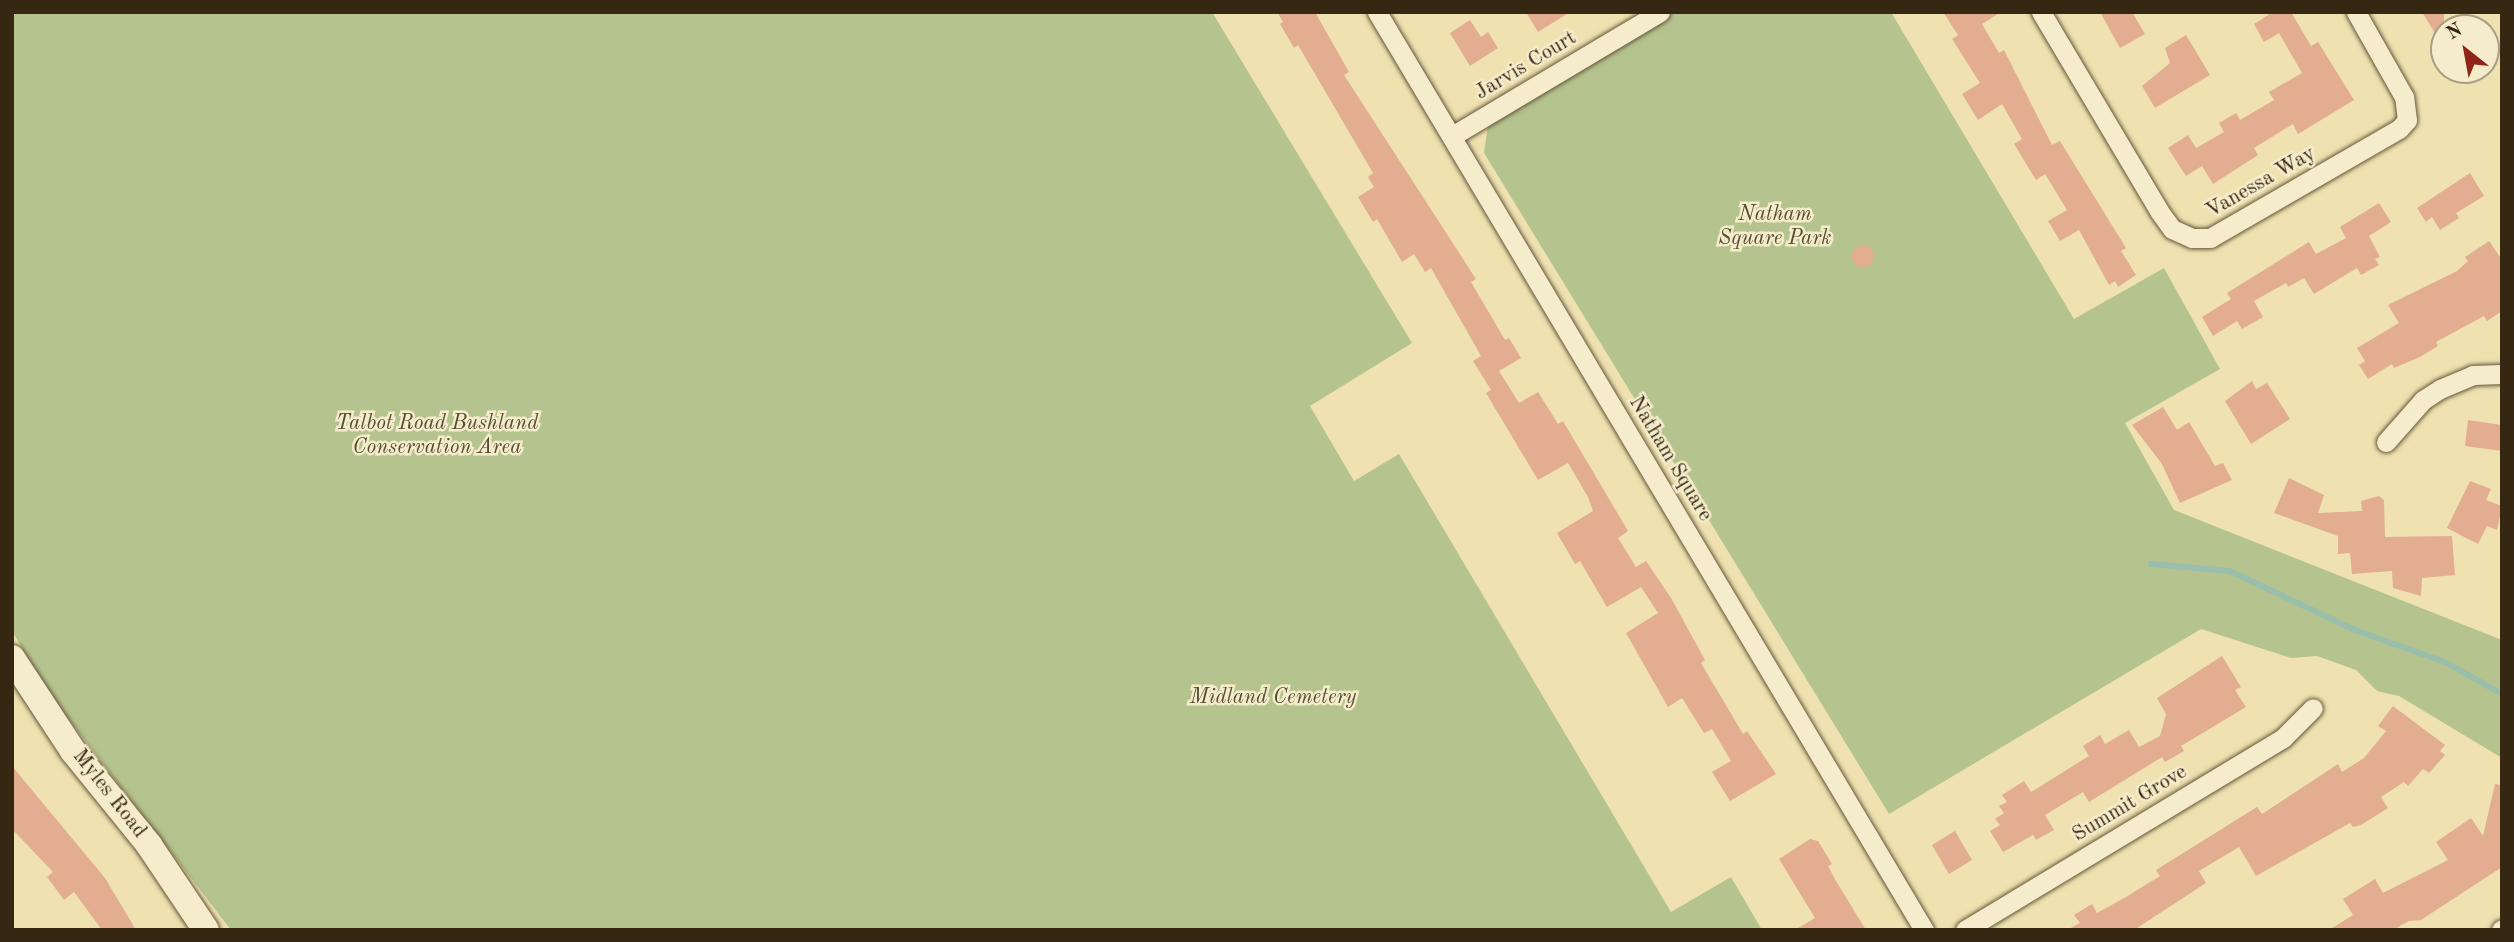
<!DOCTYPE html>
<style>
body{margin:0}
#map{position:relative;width:2514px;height:942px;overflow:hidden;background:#efe2b0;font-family:"Old Standard TT",serif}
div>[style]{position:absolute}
.green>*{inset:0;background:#b5c48e}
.stream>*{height:6px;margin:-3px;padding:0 3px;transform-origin:3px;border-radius:3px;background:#9abeac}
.building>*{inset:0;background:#e2ad91}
.round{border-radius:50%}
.roads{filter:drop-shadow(0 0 2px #64563a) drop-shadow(0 0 2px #64563a)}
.street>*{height:19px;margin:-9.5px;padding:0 9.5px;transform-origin:9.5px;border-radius:9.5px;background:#f5eccc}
.secondary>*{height:26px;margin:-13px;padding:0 13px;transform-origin:13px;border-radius:13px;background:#f5eccc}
span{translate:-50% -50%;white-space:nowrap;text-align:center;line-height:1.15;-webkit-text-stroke:5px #f5eccc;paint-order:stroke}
.street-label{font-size:21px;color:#362712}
.park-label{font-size:21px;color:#564e31;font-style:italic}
.frame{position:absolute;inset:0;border:14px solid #362712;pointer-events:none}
.north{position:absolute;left:2430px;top:14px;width:70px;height:70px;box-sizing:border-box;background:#f5eccc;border:2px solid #a99d82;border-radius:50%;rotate:329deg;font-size:19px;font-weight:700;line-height:28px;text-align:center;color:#362712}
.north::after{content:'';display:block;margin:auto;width:24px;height:32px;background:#8f2418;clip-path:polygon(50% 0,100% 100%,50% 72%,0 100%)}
</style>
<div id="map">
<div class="green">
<i style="clip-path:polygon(12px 12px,1212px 12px,1412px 343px,1310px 406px,1354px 481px,1399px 454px,1671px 912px,1731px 877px,1762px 930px,231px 930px,50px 695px,12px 631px)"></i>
<i style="clip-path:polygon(1674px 12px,1891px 12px,2074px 319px,2164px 268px,2220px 369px,2125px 423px,2174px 510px,2502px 640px,2502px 758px,2399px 696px,2377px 691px,2356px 670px,2317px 656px,2291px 658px,2201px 629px,1889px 814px,1484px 153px,1488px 125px)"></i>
</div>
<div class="stream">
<i style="left:2151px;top:564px;width:79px;rotate:5.1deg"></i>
<i style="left:2230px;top:571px;width:138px;rotate:25.3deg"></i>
<i style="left:2355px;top:630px;width:96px;rotate:19.6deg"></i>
<i style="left:2445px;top:662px;width:65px;rotate:29.3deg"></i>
</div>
<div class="building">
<i style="clip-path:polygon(1277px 12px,1315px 12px,1349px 72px,1344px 75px,1476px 279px,1471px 282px,1505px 340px,1509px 338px,1521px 358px,1499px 371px,1519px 403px,1538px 392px,1558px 424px,1563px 421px,1628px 531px,1618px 538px,1636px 567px,1646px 561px,1671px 598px,1705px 660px,1701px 663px,1743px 734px,1747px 731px,1776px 774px,1730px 801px,1712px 772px,1731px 761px,1712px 729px,1704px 733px,1682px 698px,1668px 707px,1626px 633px,1658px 613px,1641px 587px,1607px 607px,1580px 561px,1575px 564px,1557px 533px,1593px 511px,1588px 497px,1568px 463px,1538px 480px,1486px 393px,1491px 390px,1473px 361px,1481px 356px,1431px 268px,1425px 272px,1414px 254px,1402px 262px,1377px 219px,1373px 222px,1358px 197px,1374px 187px,1368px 177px,1373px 173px,1298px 45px,1294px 48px,1280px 24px,1283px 22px)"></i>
<i style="clip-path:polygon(1526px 12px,1570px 12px,1538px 32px)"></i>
<i style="clip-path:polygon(1943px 12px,2001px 12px,1982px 24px,1999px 53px,2004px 50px,2052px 145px,2060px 141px,2126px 248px,2121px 251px,2136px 275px,2118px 287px,2115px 281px,2109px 285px,2079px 230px,2060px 241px,2048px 221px,2067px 210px,2045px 174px,2036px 180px,2014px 144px,2022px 139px,2002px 104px,1978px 120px,1962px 94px,1980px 83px,1952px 39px,1958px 35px)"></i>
<i style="clip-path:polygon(2100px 12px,2132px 12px,2145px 34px,2120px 48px)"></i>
<i style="clip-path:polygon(2273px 12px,2291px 12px,2311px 46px,2318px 42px,2354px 100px,2298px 134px,2293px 124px,2254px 148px,2258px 155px,2213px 184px,2202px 166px,2186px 176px,2168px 148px,2188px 135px,2196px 148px,2224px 132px,2219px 123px,2236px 113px,2240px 120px,2274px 100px,2269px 92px,2302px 73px,2279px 33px,2264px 42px,2254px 24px)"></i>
<i style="clip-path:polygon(2422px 12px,2444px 12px,2444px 48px)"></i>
<i style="clip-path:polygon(1470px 20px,1481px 37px,1488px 32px,1498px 48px,1470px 66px,1450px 33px)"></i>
<i style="clip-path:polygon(2186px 35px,2210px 75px,2155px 108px,2142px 86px,2170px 63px,2165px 48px)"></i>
<i style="clip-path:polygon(2470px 173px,2484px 196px,2456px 213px,2459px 218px,2440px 230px,2432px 217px,2426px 222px,2417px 208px)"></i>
<i style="clip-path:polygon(2379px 203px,2391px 222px,2369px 236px,2380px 257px,2375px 259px,2379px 265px,2361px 275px,2357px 268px,2314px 294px,2304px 278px,2288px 287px,2286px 283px,2254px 301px,2263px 317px,2242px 329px,2237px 321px,2213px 336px,2202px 317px,2231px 299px,2227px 293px,2309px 242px,2316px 254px,2346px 238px,2340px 227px)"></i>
<i style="clip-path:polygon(2489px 241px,2502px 260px,2502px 311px,2487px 321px,2484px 316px,2436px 342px,2438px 346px,2420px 357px,2394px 368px,2392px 364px,2368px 379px,2359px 365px,2365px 361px,2357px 348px,2399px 323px,2388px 305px,2457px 271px,2468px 261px,2465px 257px)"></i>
<i class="round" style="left:1852px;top:245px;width:22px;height:22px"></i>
<i style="clip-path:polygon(2252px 381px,2256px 389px,2267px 383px,2290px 419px,2251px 444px,2225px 401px)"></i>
<i style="clip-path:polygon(2163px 407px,2177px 430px,2189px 422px,2215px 466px,2223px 463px,2232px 480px,2180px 503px,2162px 464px,2132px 425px)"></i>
<i style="clip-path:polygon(2468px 420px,2502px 425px,2502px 451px,2465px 446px)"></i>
<i style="clip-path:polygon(2289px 478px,2324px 495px,2318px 513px,2362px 511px,2361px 501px,2379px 496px,2384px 500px,2385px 537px,2452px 536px,2455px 575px,2422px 578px,2421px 596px,2393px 588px,2392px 571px,2352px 574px,2350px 553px,2338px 554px,2338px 536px,2274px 513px)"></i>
<i style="clip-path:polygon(2470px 481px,2491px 489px,2486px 500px,2502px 506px,2497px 530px,2487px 526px,2478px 544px,2447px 528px)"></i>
<i style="clip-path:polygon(2222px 656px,2241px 687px,2235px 690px,2246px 707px,2181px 746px,2184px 751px,2165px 762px,2162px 757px,2089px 802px,2083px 792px,2045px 815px,2054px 830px,2036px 840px,2033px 835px,2003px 852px,1990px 831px,2000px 825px,1995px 819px,2004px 813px,1999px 806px,2007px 802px,2002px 795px,2024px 781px,2031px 792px,2089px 756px,2083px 746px,2100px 735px,2105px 744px,2129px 730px,2139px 747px,2160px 736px,2166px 714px,2157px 698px)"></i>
<i style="clip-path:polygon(2393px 706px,2445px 745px,2440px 751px,2445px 755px,2429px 773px,2423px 769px,2408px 786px,2404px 782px,2381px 797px,2388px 808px,2361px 825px,2353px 827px,2350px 823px,2256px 876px,2239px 847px,2199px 871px,2206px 883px,2134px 930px,2067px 930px,2080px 923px,2074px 915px,2092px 904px,2097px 913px,2126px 897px,2160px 876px,2156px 870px,2257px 807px,2262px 814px,2338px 764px,2342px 772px,2364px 758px,2386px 731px,2378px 726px)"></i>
<i style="clip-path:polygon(12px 766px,105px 878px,136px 930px,102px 930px,74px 892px,64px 900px,47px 877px,53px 872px,12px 829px)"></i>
<i style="clip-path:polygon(2495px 784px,2502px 785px,2502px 867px,2421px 920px,2409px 921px,2393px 930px,2329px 930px,2353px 915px,2343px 899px,2375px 879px,2383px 893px,2448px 860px,2436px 842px,2471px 818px,2483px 836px)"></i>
<i style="clip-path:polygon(1955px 831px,1972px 860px,1949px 874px,1932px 845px)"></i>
<i style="clip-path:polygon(1810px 839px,1818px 841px,1832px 864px,1828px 866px,1836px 881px,1866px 930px,1795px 930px,1815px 918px,1779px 859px)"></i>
</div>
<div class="roads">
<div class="street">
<i style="left:1377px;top:12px;width:1069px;rotate:59.21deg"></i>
<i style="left:2041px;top:12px;width:231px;rotate:59.3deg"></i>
<i style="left:2159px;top:211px;width:22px;rotate:54deg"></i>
<i style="left:2172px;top:229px;width:22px;rotate:24deg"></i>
<i style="left:2192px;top:238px;width:18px"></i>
<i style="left:2210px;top:238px;width:218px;rotate:-30deg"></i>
<i style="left:2399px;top:129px;width:12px;rotate:-48deg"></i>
<i style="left:2407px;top:120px;width:23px;rotate:-97deg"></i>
<i style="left:2404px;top:97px;width:98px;rotate:-119.5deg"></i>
<i style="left:1452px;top:136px;width:242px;rotate:-30.8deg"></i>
<i style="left:2386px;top:442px;width:56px;rotate:-48.6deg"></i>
<i style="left:2423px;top:400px;width:20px;rotate:-33deg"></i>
<i style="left:2440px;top:389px;width:36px;rotate:-23deg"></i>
<i style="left:2473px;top:375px;width:29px;rotate:-2deg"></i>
<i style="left:1965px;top:930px;width:371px;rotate:-31.1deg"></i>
<i style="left:2283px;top:738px;width:42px;rotate:-45deg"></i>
<i style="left:2501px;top:930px;width:1px;rotate:-45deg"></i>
</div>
<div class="secondary">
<i style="left:12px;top:658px;width:111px;rotate:56.7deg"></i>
<i style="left:73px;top:751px;width:121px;rotate:51deg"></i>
<i style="left:149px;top:845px;width:102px;rotate:56.2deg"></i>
</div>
</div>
<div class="street-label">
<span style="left:1526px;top:66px;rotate:-31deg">Jarvis Court</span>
<span style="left:2261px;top:183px;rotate:-30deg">Vanessa Way</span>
<span style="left:1670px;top:459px;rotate:59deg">Natham Square</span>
<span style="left:109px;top:794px;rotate:52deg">Myles Road</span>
<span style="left:2130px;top:804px;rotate:-31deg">Summit Grove</span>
</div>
<div class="park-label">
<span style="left:1775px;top:227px">Natham<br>Square Park</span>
<span style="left:437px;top:436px">Talbot Road Bushland<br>Conservation Area</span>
<span style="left:1273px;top:698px">Midland Cemetery</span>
</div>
<div class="frame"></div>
<div class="north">N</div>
</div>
